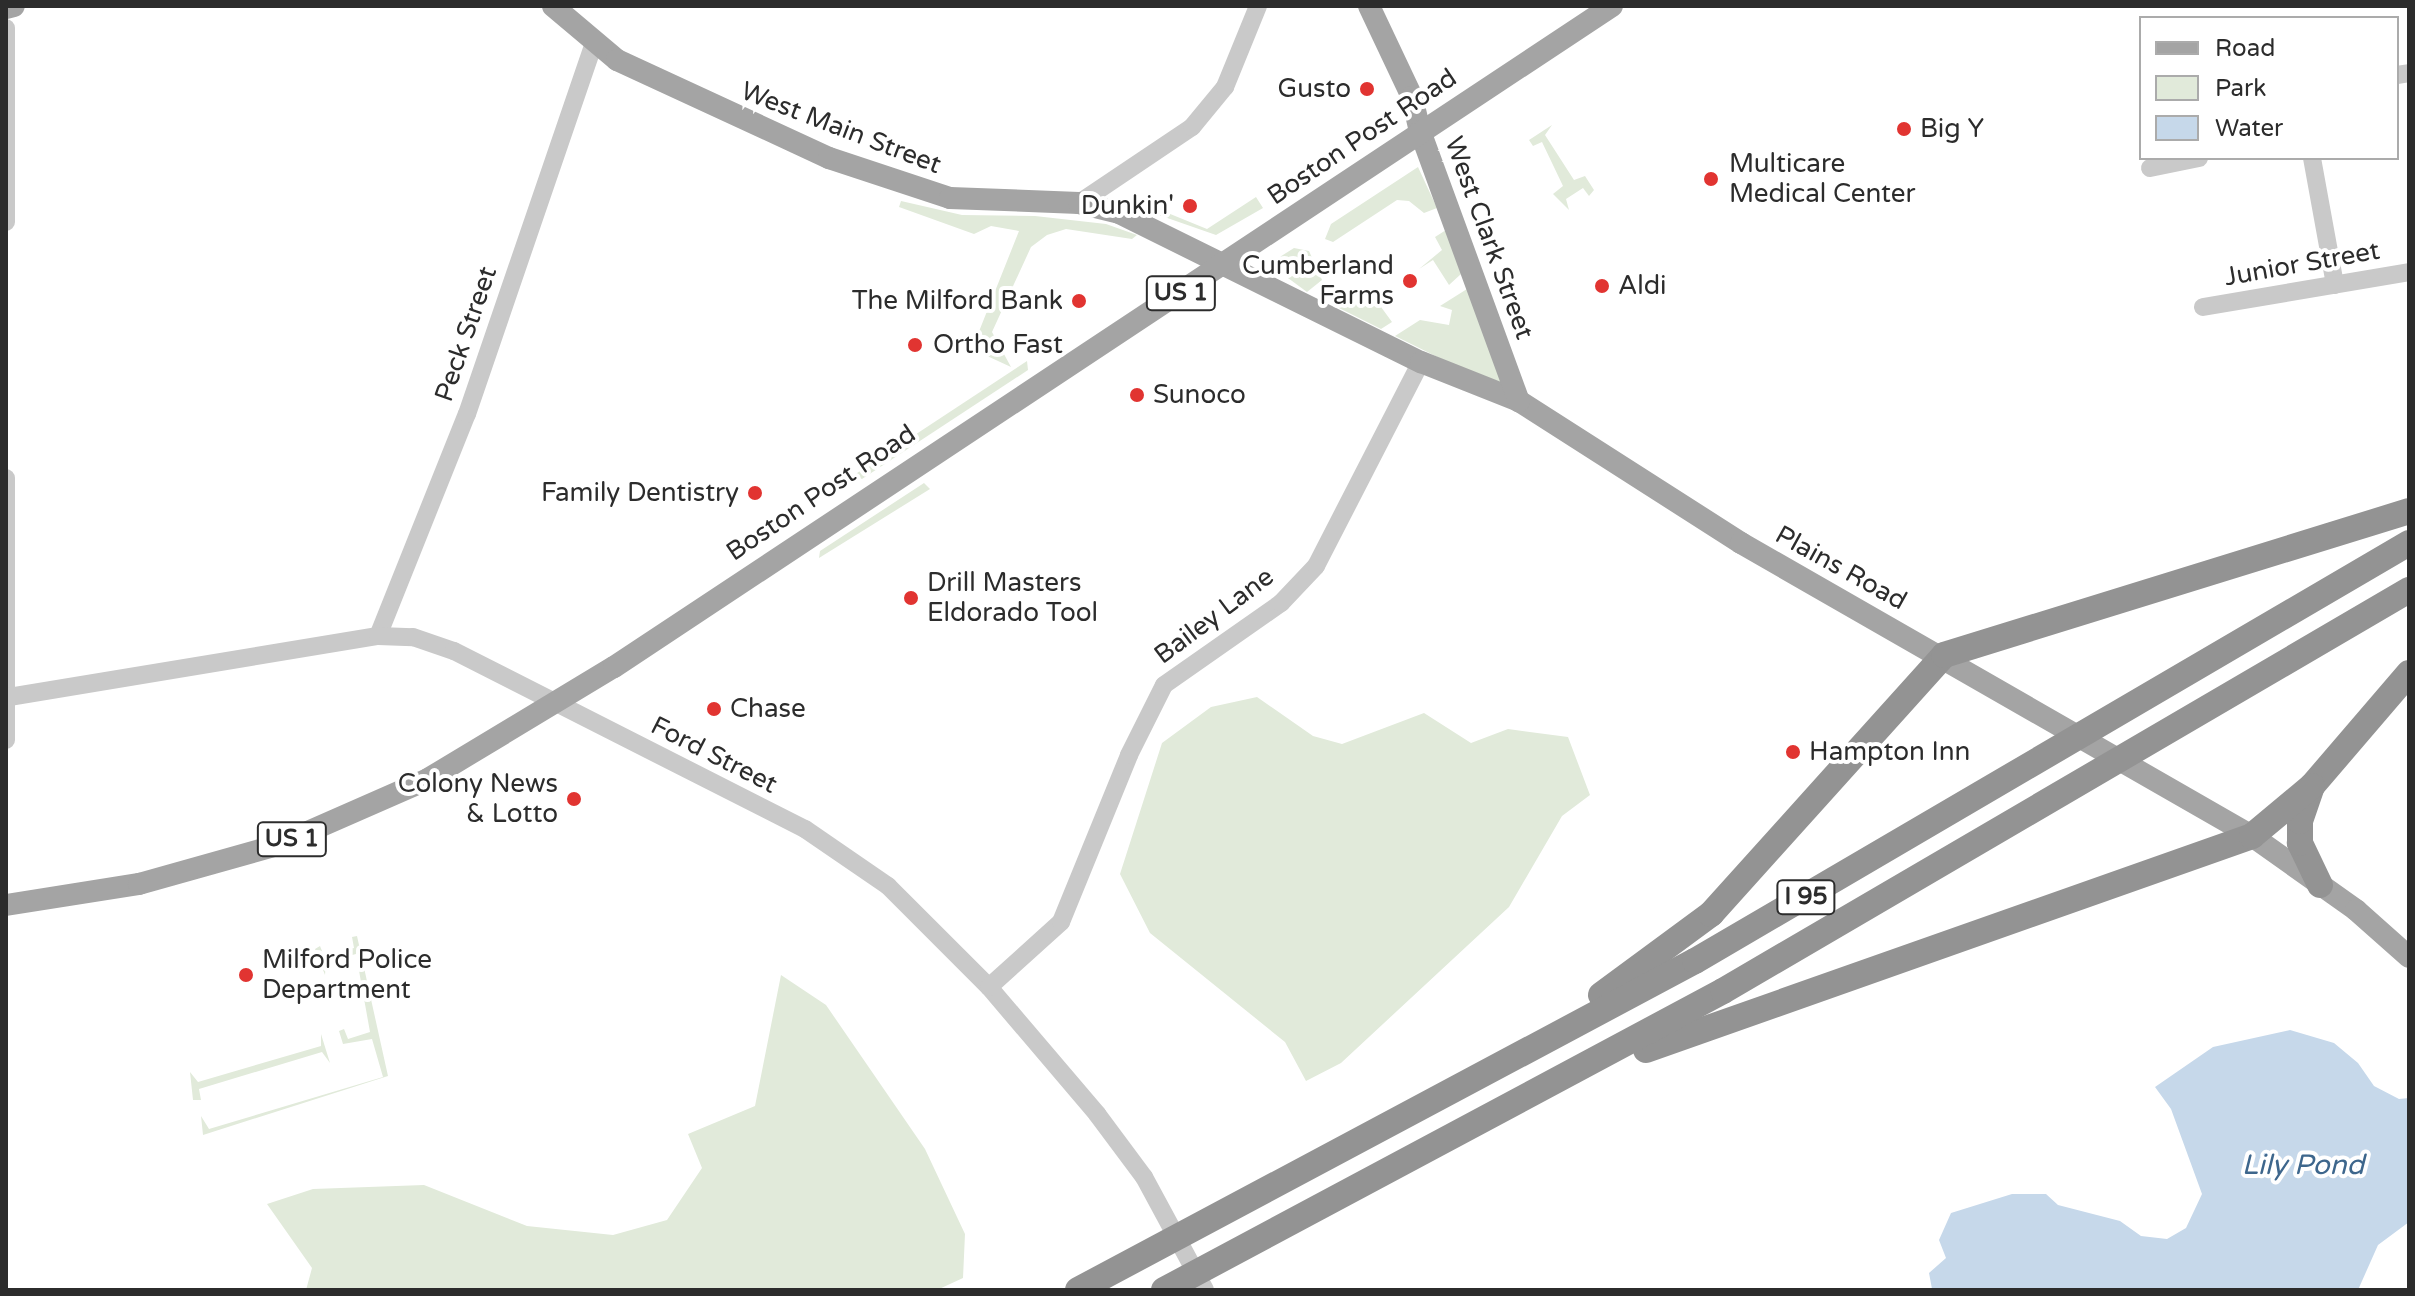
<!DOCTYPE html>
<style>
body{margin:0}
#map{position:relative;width:2415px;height:1296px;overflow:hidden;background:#fff;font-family:"Varela Round",sans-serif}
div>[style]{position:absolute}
.green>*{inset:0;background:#e1eada}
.water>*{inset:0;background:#c6d8ea}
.minor>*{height:18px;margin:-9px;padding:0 9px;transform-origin:9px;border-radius:9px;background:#c9c9c9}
.major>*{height:22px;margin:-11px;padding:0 11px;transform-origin:11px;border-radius:11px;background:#a4a4a4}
.highway>*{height:26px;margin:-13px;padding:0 13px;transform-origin:13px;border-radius:13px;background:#939393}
.dots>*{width:22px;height:22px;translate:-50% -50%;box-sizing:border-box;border:4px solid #fff;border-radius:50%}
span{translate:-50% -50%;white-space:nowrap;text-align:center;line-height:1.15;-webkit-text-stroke:8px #fff;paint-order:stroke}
.shield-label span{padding:2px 6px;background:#fff;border:2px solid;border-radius:6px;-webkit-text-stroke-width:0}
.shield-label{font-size:24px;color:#2c2c2c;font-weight:700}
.poi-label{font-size:26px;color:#2c2c2c}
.right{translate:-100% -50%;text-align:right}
.left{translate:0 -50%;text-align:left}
.street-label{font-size:26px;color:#2c2c2c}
.water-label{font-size:28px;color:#3d668c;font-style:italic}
.frame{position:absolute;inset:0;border:8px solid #2c2c2c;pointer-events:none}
.legend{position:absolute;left:2139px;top:16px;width:260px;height:144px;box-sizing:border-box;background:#fff;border:2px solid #ababab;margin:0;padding:10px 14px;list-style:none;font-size:24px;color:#2c2c2c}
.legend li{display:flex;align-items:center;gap:16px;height:40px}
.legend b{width:40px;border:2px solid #ababab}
</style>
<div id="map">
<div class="green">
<i style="clip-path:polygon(1552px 125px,1545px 135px,1574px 180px,1585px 176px,1594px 190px,1589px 196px,1583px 188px,1566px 199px,1569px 210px,1553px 194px,1563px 186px,1542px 142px,1533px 146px,1529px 140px)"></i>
<i style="clip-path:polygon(1418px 167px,1437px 208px,1424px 213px,1409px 201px,1397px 200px,1333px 242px,1325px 239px,1331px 224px)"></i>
<i style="clip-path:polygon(1256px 197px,1263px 208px,1216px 235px,1153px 213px,1158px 209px,1207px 229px)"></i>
<i style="clip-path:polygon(901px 201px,962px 215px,1035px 216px,1106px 224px,1137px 235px,1132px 239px,1066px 229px,1047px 235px,1031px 247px,992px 332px,1011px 367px,972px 349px,1019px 231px,991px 226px,974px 234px,899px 207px)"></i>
<i style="clip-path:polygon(1446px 230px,1461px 274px,1449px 285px,1433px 260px,1419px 269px,1442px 250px,1435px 237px)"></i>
<i style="clip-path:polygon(1294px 248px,1309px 251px,1322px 280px,1307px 292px,1273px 267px,1275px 260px)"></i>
<i style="clip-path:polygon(1467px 289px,1502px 374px,1500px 388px,1395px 336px,1420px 320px,1449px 325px,1452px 310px,1440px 306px)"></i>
<i style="clip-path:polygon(1345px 295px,1361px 305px,1373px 296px,1392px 322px,1381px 329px,1333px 305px)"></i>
<i style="clip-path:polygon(1027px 361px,1028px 370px,862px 479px,854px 475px)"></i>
<i style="clip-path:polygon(924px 483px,930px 489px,819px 558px,820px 551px)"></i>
<i style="clip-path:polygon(1257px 697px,1313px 736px,1342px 744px,1424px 713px,1471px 743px,1508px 729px,1568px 737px,1590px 795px,1562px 816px,1509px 907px,1341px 1063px,1306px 1081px,1285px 1042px,1150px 933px,1120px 874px,1162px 743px,1211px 707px)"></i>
<i style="clip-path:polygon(357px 936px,388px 1076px,203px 1135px,201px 1116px,209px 1129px,383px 1077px,372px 1039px,343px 1044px,339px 1031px,344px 1029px,348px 1039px,370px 1032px,356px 954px,326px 962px,325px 975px,315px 949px,320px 946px,324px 956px,354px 948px,352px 937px)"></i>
<i style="clip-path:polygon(781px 975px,826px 1005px,925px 1149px,965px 1234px,963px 1278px,937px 1290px,306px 1290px,312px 1268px,267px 1204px,313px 1189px,424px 1185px,527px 1226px,613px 1235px,667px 1220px,702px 1168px,688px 1134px,755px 1106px)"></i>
<i style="clip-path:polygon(321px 1034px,330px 1063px,322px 1052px,199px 1089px,201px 1100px,193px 1100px,190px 1072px,198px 1082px,321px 1046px)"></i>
</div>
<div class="water">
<i style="clip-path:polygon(2290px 1030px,2334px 1043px,2358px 1063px,2374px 1086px,2399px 1099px,2409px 1098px,2409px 1222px,2378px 1245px,2358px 1290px,1932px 1289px,1929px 1273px,1946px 1258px,1939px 1240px,1951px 1213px,2012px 1194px,2046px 1194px,2058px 1205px,2120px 1221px,2141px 1236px,2167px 1239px,2186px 1228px,2202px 1194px,2171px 1109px,2155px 1087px,2213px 1047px)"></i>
</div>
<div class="minor">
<i style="left:6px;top:28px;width:194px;rotate:90deg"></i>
<i style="left:2397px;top:75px;width:12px;rotate:-9deg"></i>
<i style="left:2312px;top:158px;width:129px;rotate:79.7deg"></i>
<i style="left:2150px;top:168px;width:50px;rotate:-11.5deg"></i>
<i style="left:1079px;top:203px;width:136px;rotate:-33.9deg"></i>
<i style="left:1192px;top:127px;width:52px;rotate:-50.5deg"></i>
<i style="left:1225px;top:87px;width:87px;rotate:-67.8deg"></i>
<i style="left:2203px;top:307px;width:209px;rotate:-9.6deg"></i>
<i style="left:6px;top:478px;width:262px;rotate:90deg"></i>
<i style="left:378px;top:636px;width:239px;rotate:-68.2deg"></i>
<i style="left:467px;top:414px;width:390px;rotate:-71.1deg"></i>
<i style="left:9px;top:697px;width:374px;rotate:-9.4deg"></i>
<i style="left:378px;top:636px;width:35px;rotate:2deg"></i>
<i style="left:413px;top:637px;width:43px;rotate:18.9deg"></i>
<i style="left:454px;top:651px;width:394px;rotate:26.9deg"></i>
<i style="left:805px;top:829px;width:101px;rotate:34.5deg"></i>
<i style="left:888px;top:886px;width:143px;rotate:45deg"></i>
<i style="left:989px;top:987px;width:167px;rotate:49.6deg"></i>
<i style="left:1097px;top:1114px;width:79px;rotate:53.3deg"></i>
<i style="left:1144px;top:1177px;width:128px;rotate:61.6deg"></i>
<i style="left:989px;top:987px;width:97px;rotate:-42.1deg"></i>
<i style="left:1061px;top:922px;width:180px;rotate:-67.8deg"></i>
<i style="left:1129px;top:755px;width:78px;rotate:-63.4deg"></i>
<i style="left:1164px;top:685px;width:143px;rotate:-35deg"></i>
<i style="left:1281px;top:603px;width:51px;rotate:-46.6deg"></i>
<i style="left:1316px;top:566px;width:229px;rotate:-62.8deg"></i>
</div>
<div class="major">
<i style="left:553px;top:6px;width:84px;rotate:40.2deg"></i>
<i style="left:617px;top:60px;width:234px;rotate:24.8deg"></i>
<i style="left:829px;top:158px;width:127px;rotate:18.3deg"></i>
<i style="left:950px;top:198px;width:129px;rotate:2.2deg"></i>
<i style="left:1079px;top:203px;width:41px;rotate:14deg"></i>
<i style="left:1119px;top:213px;width:337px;rotate:26.3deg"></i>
<i style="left:1421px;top:362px;width:105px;rotate:21.7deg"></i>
<i style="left:1519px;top:401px;width:264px;rotate:32.6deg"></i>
<i style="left:1741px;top:543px;width:589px;rotate:29.83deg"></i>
<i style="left:2252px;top:836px;width:128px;rotate:35.4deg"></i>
<i style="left:2356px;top:910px;width:71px;rotate:41.6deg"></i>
<i style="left:1369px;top:6px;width:101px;rotate:64.7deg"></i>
<i style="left:1412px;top:97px;width:35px;rotate:77deg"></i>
<i style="left:1420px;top:131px;width:288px;rotate:69.9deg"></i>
<i style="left:6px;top:8px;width:8px;rotate:-14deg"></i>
<i style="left:6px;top:905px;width:135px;rotate:-9deg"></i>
<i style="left:139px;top:884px;width:144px;rotate:-15.7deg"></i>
<i style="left:278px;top:845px;width:164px;rotate:-23.7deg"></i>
<i style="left:428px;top:779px;width:217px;rotate:-31.1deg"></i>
<i style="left:614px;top:667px;width:1197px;rotate:-33.52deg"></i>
</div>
<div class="highway">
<i style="left:2320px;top:885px;width:47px;rotate:-115.5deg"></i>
<i style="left:2300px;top:843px;width:22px;rotate:-90deg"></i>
<i style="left:2300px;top:821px;width:37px;rotate:-71deg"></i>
<i style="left:2312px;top:786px;width:149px;rotate:-49.4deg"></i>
<i style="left:1601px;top:995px;width:137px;rotate:-36.4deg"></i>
<i style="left:1711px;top:914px;width:348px;rotate:-48deg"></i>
<i style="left:1944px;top:655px;width:487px;rotate:-17.2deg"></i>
<i style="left:1646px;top:1050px;width:643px;rotate:-19.45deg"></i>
<i style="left:2252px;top:836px;width:78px;rotate:-39.8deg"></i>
<i style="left:1078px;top:1290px;width:699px;rotate:-28.07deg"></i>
<i style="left:1695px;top:961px;width:827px;rotate:-30.35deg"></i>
<i style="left:1164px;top:1290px;width:634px;rotate:-28.14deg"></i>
<i style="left:1723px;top:991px;width:795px;rotate:-30.31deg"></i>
</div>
<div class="dots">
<i style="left:1367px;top:89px;background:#e13431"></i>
<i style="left:1904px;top:129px;background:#e13431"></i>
<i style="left:1711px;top:179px;background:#e13431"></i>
<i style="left:1190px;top:206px;background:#e13431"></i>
<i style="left:1410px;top:281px;background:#e13431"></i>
<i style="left:1602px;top:286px;background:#e13431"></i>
<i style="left:1079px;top:301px;background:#e13431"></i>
<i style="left:915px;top:345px;background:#e13431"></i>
<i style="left:1137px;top:395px;background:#e13431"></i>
<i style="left:755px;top:493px;background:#e13431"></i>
<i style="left:911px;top:598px;background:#e13431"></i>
<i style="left:714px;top:709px;background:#e13431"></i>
<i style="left:1793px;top:752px;background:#e13431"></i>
<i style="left:574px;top:799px;background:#e13431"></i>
<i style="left:246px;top:975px;background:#e13431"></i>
</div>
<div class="shield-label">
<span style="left:1181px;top:293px">US 1</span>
<span style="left:292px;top:839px">US 1</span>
<span style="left:1806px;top:897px">I 95</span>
</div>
<div class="poi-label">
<span class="right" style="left:1351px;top:89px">Gusto</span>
<span class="left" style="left:1920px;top:129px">Big Y</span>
<span class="left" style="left:1729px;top:179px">Multicare<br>Medical Center</span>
<span class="right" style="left:1174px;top:206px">Dunkin'</span>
<span class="right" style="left:1394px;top:281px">Cumberland<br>Farms</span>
<span class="left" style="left:1618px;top:286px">Aldi</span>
<span class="right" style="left:1063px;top:301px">The Milford Bank</span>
<span class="left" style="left:933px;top:345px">Ortho Fast</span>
<span class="left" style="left:1153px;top:395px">Sunoco</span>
<span class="right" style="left:739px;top:493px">Family Dentistry</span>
<span class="left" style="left:927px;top:598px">Drill Masters<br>Eldorado Tool</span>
<span class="left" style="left:730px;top:709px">Chase</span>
<span class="left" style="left:1809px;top:752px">Hampton Inn</span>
<span class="right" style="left:558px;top:799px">Colony News<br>&amp; Lotto</span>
<span class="left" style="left:262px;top:975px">Milford Police<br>Department</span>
</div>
<div class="street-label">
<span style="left:841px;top:128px;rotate:21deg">West Main Street</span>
<span style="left:1362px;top:137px;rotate:-34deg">Boston Post Road</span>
<span style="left:1489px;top:238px;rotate:70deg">West Clark Street</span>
<span style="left:2302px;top:264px;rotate:-10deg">Junior Street</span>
<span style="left:466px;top:334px;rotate:-71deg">Peck Street</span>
<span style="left:821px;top:493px;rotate:-34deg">Boston Post Road</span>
<span style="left:1841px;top:568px;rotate:29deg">Plains Road</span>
<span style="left:1214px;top:616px;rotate:-37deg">Bailey Lane</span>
<span style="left:714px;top:755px;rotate:27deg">Ford Street</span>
</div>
<div class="water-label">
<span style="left:2303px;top:1165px">Lily Pond</span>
</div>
<div class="frame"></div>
<ul class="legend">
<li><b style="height:10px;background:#a4a4a4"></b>Road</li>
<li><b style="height:22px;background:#e1eada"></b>Park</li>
<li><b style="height:22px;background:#c6d8ea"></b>Water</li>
</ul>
</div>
